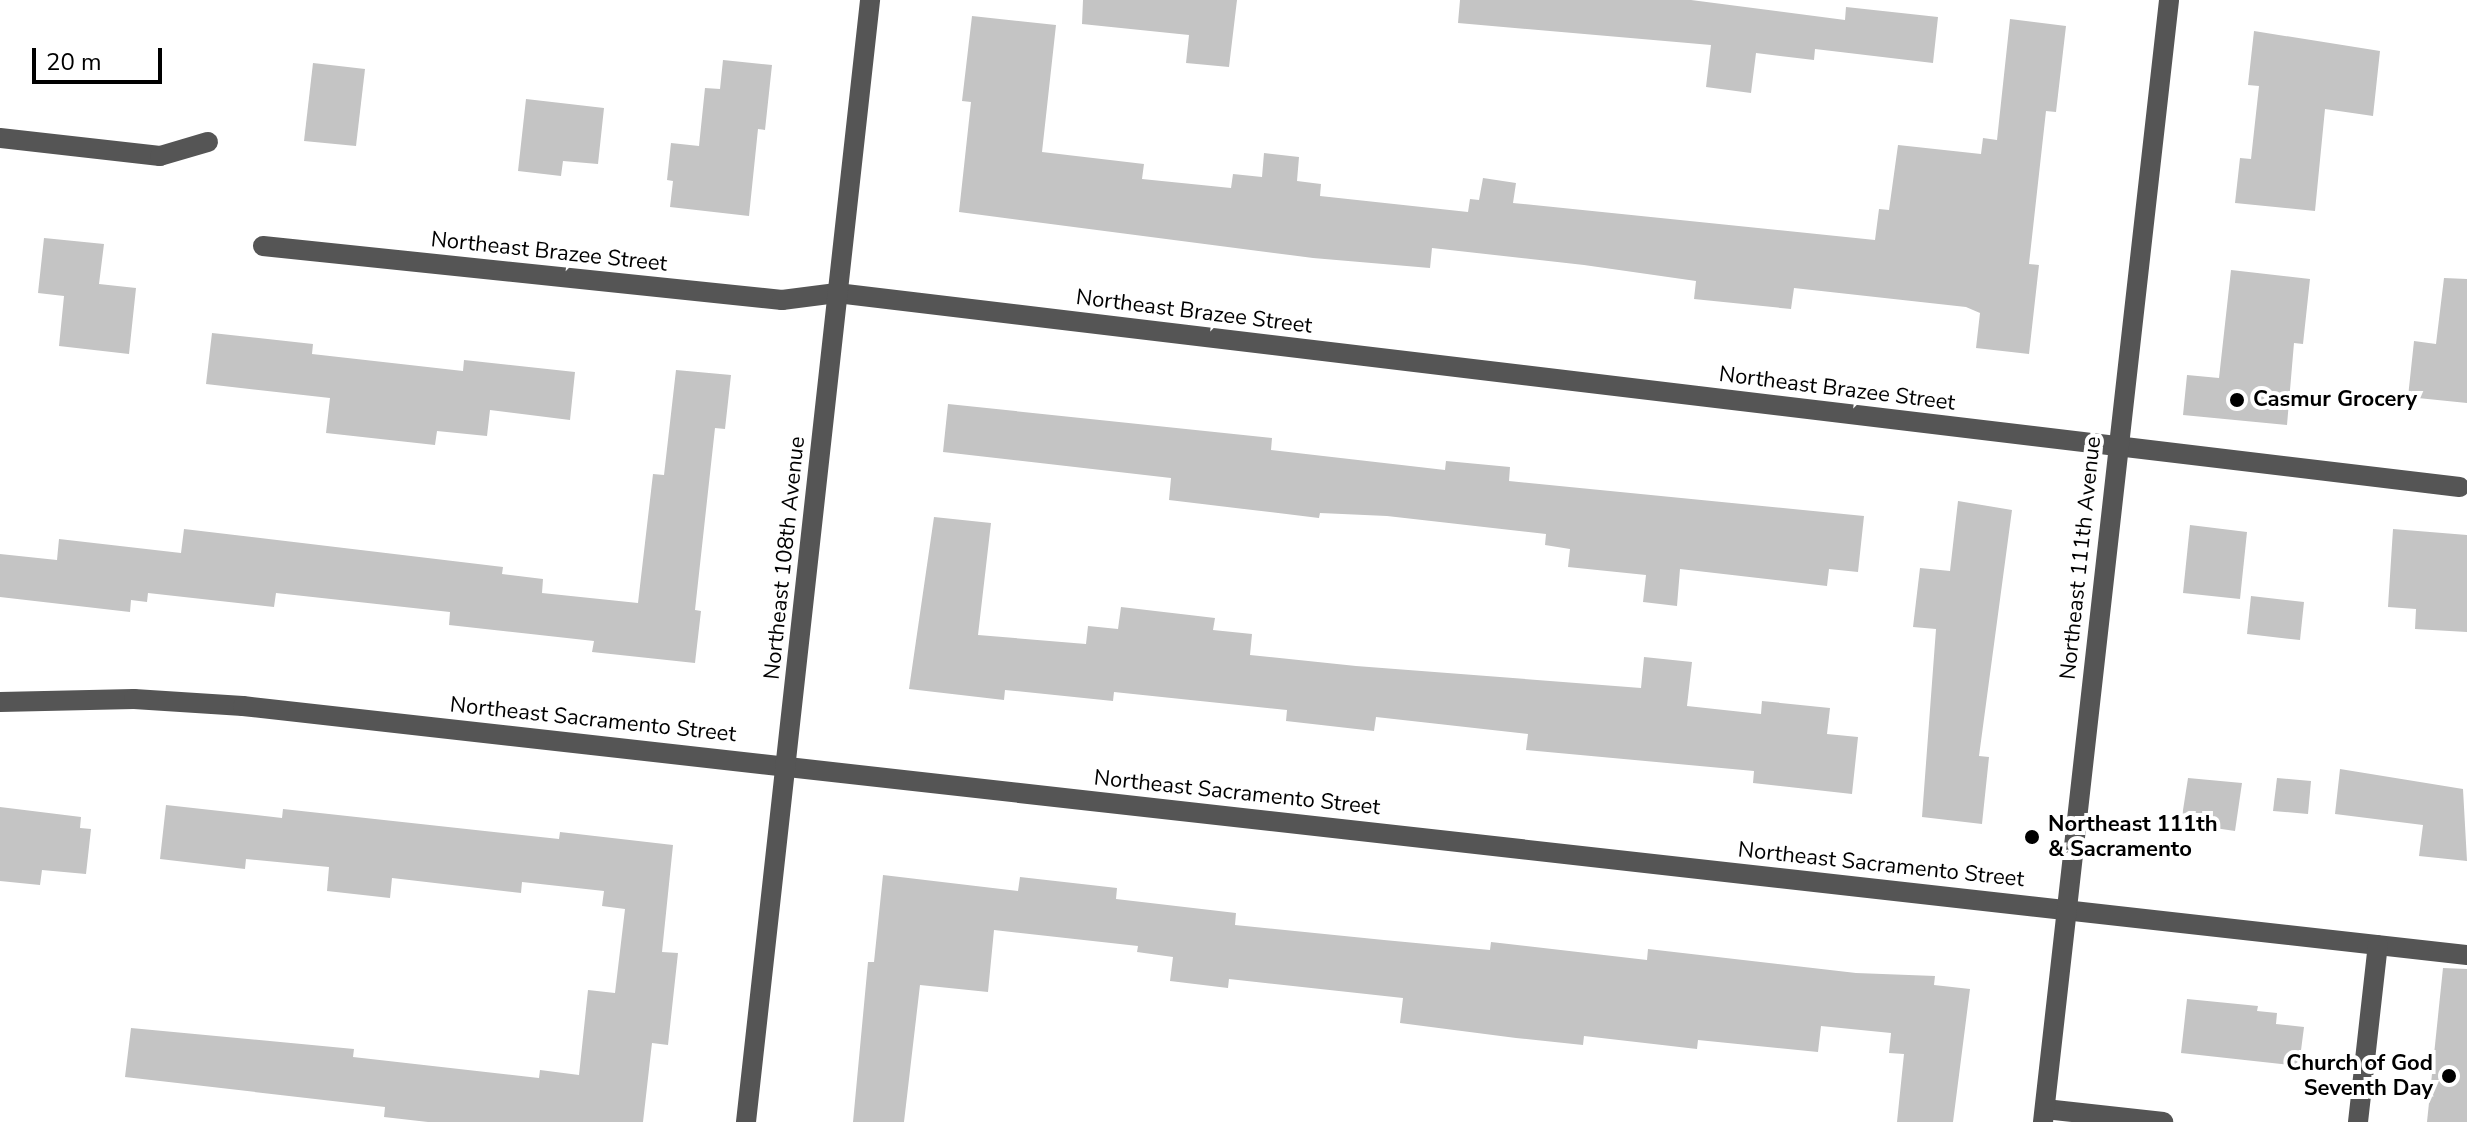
<!DOCTYPE html>
<style>
body{margin:0}
#map{position:relative;width:2467px;height:1122px;overflow:hidden;background:#fff;font-family:"Nunito Sans",sans-serif}
div>[style]{position:absolute}
.building>*{inset:0;background:#c4c4c4}
.minor>*{height:20px;margin:-10px;padding:0 10px;transform-origin:10px;border-radius:10px;background:#555}
.dots>*{width:22px;height:22px;translate:-50% -50%;box-sizing:border-box;border:4px solid #fff;border-radius:50%}
span{translate:-50% -50%;white-space:nowrap;text-align:center;line-height:1.15;-webkit-text-stroke:8px #fff;paint-order:stroke}
.street-label{font-size:22px;color:#000}
.poi-label{font-size:22px;color:#000;font-weight:700}
.left{translate:0 -50%;text-align:left}
.right{translate:-100% -50%;text-align:right}
.scale{position:absolute;left:32px;top:48px;width:130px;height:36px;box-sizing:border-box;border:4px solid #000;border-top:0;padding-left:10px;font-size:24px;line-height:28px;white-space:nowrap;color:#000;-webkit-text-stroke:6px #fff;paint-order:stroke}
</style>
<div id="map">
<div class="building">
<i style="clip-path:polygon(1083px 0,1237px 0,1229px 67px,1186px 63px,1189px 35px,1082px 24px)"></i>
<i style="clip-path:polygon(1460px 0,1691px 0,1845px 20px,1846px 7px,1938px 17px,1933px 63px,1815px 49px,1814px 60px,1756px 53px,1751px 93px,1706px 87px,1711px 45px,1458px 23px)"></i>
<i style="clip-path:polygon(972px 16px,1056px 25px,1042px 152px,1144px 164px,1142px 179px,1231px 188px,1233px 174px,1262px 177px,1264px 153px,1299px 157px,1297px 181px,1321px 184px,1320px 196px,1468px 212px,1470px 199px,1479px 200px,1483px 178px,1516px 183px,1513px 203px,1875px 240px,1879px 209px,1889px 210px,1898px 145px,1981px 154px,1983px 138px,1997px 140px,2010px 19px,2066px 26px,2056px 112px,2046px 111px,2029px 264px,2039px 265px,2029px 354px,1976px 348px,1980px 313px,1966px 307px,1794px 288px,1791px 309px,1694px 299px,1696px 281px,1584px 265px,1432px 248px,1430px 268px,1313px 258px,959px 212px,971px 102px,962px 101px)"></i>
<i style="clip-path:polygon(2254px 31px,2380px 51px,2373px 116px,2325px 109px,2315px 211px,2235px 203px,2240px 158px,2251px 159px,2259px 86px,2248px 85px)"></i>
<i style="clip-path:polygon(723px 60px,772px 65px,765px 130px,758px 129px,749px 216px,670px 207px,673px 181px,667px 180px,671px 143px,699px 146px,705px 88px,720px 89px)"></i>
<i style="clip-path:polygon(313px 63px,365px 69px,356px 146px,304px 141px)"></i>
<i style="clip-path:polygon(526px 99px,604px 108px,598px 164px,563px 161px,561px 176px,518px 171px)"></i>
<i style="clip-path:polygon(44px 238px,104px 244px,99px 284px,136px 288px,129px 354px,59px 346px,64px 296px,38px 293px)"></i>
<i style="clip-path:polygon(2231px 270px,2310px 279px,2303px 344px,2294px 343px,2287px 425px,2183px 415px,2187px 375px,2219px 378px)"></i>
<i style="clip-path:polygon(2444px 278px,2467px 279px,2467px 403px,2408px 397px,2414px 341px,2436px 344px)"></i>
<i style="clip-path:polygon(212px 333px,313px 344px,312px 354px,463px 371px,464px 360px,575px 372px,570px 420px,490px 410px,487px 436px,437px 431px,435px 445px,326px 433px,330px 398px,206px 384px)"></i>
<i style="clip-path:polygon(676px 370px,731px 375px,725px 429px,715px 428px,695px 610px,701px 611px,695px 663px,592px 652px,594px 641px,449px 625px,450px 612px,276px 593px,274px 607px,148px 593px,147px 602px,131px 600px,130px 612px,0 597px,0 554px,57px 560px,59px 539px,181px 553px,184px 529px,503px 567px,502px 574px,543px 579px,542px 593px,638px 603px,653px 474px,664px 475px)"></i>
<i style="clip-path:polygon(948px 404px,1272px 438px,1271px 450px,1445px 470px,1446px 461px,1510px 467px,1509px 481px,1864px 516px,1858px 572px,1829px 569px,1827px 586px,1680px 569px,1677px 606px,1643px 602px,1646px 575px,1568px 567px,1570px 549px,1545px 545px,1546px 534px,1387px 516px,1320px 513px,1319px 518px,1169px 500px,1171px 478px,943px 452px)"></i>
<i style="clip-path:polygon(1958px 501px,2012px 510px,1979px 756px,1989px 757px,1982px 824px,1922px 817px,1936px 629px,1913px 627px,1920px 568px,1950px 571px)"></i>
<i style="clip-path:polygon(934px 517px,991px 523px,978px 635px,1086px 644px,1088px 626px,1118px 629px,1121px 607px,1215px 618px,1213px 630px,1252px 634px,1250px 655px,1356px 666px,1641px 688px,1644px 657px,1692px 662px,1687px 706px,1761px 714px,1762px 701px,1830px 708px,1827px 734px,1858px 737px,1852px 794px,1753px 783px,1754px 771px,1526px 750px,1528px 734px,1376px 717px,1374px 731px,1286px 721px,1287px 710px,1114px 692px,1113px 701px,1005px 690px,1004px 700px,909px 689px)"></i>
<i style="clip-path:polygon(2190px 525px,2247px 532px,2240px 599px,2183px 593px)"></i>
<i style="clip-path:polygon(2393px 529px,2467px 535px,2467px 632px,2415px 629px,2416px 609px,2388px 607px)"></i>
<i style="clip-path:polygon(2251px 596px,2304px 602px,2300px 640px,2247px 634px)"></i>
<i style="clip-path:polygon(2340px 769px,2463px 789px,2467px 861px,2419px 856px,2423px 825px,2335px 814px)"></i>
<i style="clip-path:polygon(2188px 778px,2242px 783px,2235px 831px,2181px 823px)"></i>
<i style="clip-path:polygon(2277px 778px,2311px 781px,2308px 814px,2273px 811px)"></i>
<i style="clip-path:polygon(166px 805px,282px 818px,283px 809px,559px 839px,560px 832px,673px 845px,662px 952px,678px 953px,668px 1045px,652px 1043px,643px 1122px,428px 1122px,384px 1117px,385px 1107px,125px 1077px,131px 1028px,354px 1049px,353px 1057px,539px 1078px,540px 1070px,579px 1075px,588px 990px,615px 993px,625px 909px,602px 906px,604px 891px,522px 882px,521px 893px,392px 878px,390px 898px,327px 891px,329px 867px,246px 859px,245px 869px,160px 859px)"></i>
<i style="clip-path:polygon(0 807px,81px 817px,80px 828px,91px 829px,86px 874px,42px 870px,40px 885px,0 881px)"></i>
<i style="clip-path:polygon(883px 875px,1018px 891px,1020px 877px,1117px 888px,1116px 899px,1236px 913px,1235px 925px,1384px 940px,1490px 950px,1491px 942px,1647px 960px,1648px 949px,1856px 973px,1935px 976px,1934px 985px,1970px 989px,1953px 1122px,1897px 1122px,1904px 1054px,1889px 1053px,1891px 1033px,1821px 1026px,1818px 1052px,1698px 1040px,1697px 1049px,1584px 1036px,1583px 1045px,1516px 1038px,1400px 1023px,1403px 998px,1229px 979px,1228px 988px,1170px 981px,1173px 957px,1137px 952px,1138px 946px,994px 930px,988px 992px,920px 985px,904px 1122px,853px 1122px,868px 962px,874px 962px)"></i>
<i style="clip-path:polygon(2443px 968px,2467px 969px,2467px 1122px,2427px 1122px)"></i>
<i style="clip-path:polygon(2187px 999px,2258px 1006px,2257px 1011px,2277px 1013px,2276px 1024px,2304px 1027px,2299px 1066px,2181px 1053px)"></i>
</div>
<div class="minor">
<i style="left:0;top:138px;width:161px;rotate:6.4deg"></i>
<i style="left:160px;top:156px;width:50px;rotate:-16.3deg"></i>
<i style="left:263px;top:246px;width:522px;rotate:5.94deg"></i>
<i style="left:782px;top:300px;width:55px;rotate:-7.3deg"></i>
<i style="left:837px;top:293px;width:1634px;rotate:6.82deg"></i>
<i style="left:0;top:702px;width:134px;rotate:-1.3deg"></i>
<i style="left:134px;top:699px;width:109px;rotate:3.7deg"></i>
<i style="left:243px;top:706px;width:2238px;rotate:6.39deg"></i>
<i style="left:2045px;top:1109px;width:119px;rotate:6.3deg"></i>
<i style="left:746px;top:1122px;width:1129px;rotate:-83.69deg"></i>
<i style="left:2043px;top:1122px;width:1129px;rotate:-83.59deg"></i>
<i style="left:2358px;top:1122px;width:178px;rotate:-83.6deg"></i>
</div>
<div class="dots">
<i style="left:2237px;top:400px;background:#000"></i>
<i style="left:2032px;top:837px;background:#000"></i>
<i style="left:2449px;top:1076px;background:#000"></i>
</div>
<div class="street-label">
<span style="left:549px;top:252px;rotate:6deg">Northeast Brazee Street</span>
<span style="left:1194px;top:312px;rotate:7deg">Northeast Brazee Street</span>
<span style="left:1837px;top:389px;rotate:7deg">Northeast Brazee Street</span>
<span style="left:785px;top:558px;rotate:-84deg">Northeast 108th Avenue</span>
<span style="left:2081px;top:558px;rotate:-84deg">Northeast 111th Avenue</span>
<span style="left:593px;top:720px;rotate:6deg">Northeast Sacramento Street</span>
<span style="left:1237px;top:793px;rotate:6deg">Northeast Sacramento Street</span>
<span style="left:1881px;top:865px;rotate:6deg">Northeast Sacramento Street</span>
</div>
<div class="poi-label">
<span class="left" style="left:2253px;top:400px">Casmur Grocery</span>
<span class="left" style="left:2048px;top:837px">Northeast 111th<br>&amp; Sacramento</span>
<span class="right" style="left:2433px;top:1076px">Church of God<br>Seventh Day</span>
</div>
<div class="scale">20 m</div>
</div>
